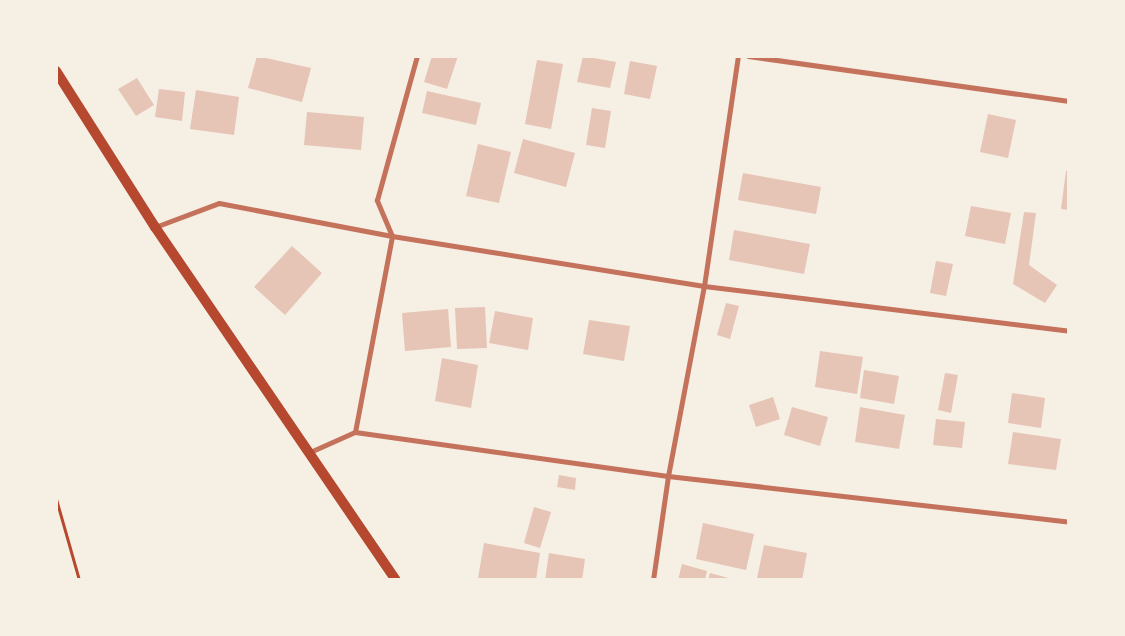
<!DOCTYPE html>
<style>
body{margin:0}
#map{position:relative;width:1125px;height:636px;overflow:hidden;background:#f6efe4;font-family:Literata,serif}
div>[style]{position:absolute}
.building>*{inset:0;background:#e6c5b7}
.path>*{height:3px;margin:-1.5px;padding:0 1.5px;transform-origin:1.5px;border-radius:1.5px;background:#b5482f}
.minor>*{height:5px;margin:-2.5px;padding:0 2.5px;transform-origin:2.5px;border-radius:2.5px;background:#c5725c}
.secondary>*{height:10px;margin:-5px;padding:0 5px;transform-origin:5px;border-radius:5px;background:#b5482f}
span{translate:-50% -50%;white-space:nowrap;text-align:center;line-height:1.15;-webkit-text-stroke:4.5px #f6efe4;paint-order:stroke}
.frame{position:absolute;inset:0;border:58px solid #f6efe4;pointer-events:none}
</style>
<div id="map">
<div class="building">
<i style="clip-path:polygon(257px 56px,311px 68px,302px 102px,248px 88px)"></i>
<i style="clip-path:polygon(432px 56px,458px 56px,447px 89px,424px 82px)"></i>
<i style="clip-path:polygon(583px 56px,616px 62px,610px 88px,577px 82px)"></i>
<i style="clip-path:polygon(537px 60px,563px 64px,551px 129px,525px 124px)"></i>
<i style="clip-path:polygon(630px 61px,657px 66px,650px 99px,624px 94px)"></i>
<i style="clip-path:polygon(137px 78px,154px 105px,136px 116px,118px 89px)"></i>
<i style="clip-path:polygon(159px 89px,185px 92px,182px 121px,155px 117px)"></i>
<i style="clip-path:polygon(196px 90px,239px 97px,234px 135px,190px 129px)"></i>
<i style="clip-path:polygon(427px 91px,481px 103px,476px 125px,422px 113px)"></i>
<i style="clip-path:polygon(592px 108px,611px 111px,605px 148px,586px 145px)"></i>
<i style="clip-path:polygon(307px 112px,364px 117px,361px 150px,304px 145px)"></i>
<i style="clip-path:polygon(988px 114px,1016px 120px,1008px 158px,980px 152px)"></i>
<i style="clip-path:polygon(523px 139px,575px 153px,566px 187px,514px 173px)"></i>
<i style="clip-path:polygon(478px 144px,511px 152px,499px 203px,466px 196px)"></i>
<i style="clip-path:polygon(1066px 171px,1069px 171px,1069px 210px,1061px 209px)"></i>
<i style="clip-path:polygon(743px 173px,821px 187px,816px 214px,738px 200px)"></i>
<i style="clip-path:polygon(971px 206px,1011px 213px,1005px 244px,965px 236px)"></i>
<i style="clip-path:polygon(1024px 212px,1036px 213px,1029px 265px,1057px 285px,1045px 303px,1013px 284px)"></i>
<i style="clip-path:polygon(734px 230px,810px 244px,804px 274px,729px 260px)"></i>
<i style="clip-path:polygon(292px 246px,322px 273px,285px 315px,254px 287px)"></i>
<i style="clip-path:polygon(936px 261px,953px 264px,946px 296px,930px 293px)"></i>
<i style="clip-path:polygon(726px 303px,739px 306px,730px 339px,717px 335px)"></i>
<i style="clip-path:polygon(485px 307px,487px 348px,457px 349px,455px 308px)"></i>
<i style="clip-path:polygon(448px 309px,451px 347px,405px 351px,402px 313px)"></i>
<i style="clip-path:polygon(495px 311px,533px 318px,528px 350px,489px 343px)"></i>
<i style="clip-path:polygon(589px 320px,630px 326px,624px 361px,583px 354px)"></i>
<i style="clip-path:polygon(820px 351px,863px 357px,857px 394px,815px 387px)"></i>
<i style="clip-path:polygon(442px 358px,478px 365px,471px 408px,435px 401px)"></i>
<i style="clip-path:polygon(864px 370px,899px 376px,894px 404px,860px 398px)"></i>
<i style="clip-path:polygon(945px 373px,958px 375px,951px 413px,938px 410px)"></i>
<i style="clip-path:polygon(1012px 393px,1045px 398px,1041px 428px,1008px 423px)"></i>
<i style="clip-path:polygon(773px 397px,780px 419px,756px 427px,749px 405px)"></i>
<i style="clip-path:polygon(792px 407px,828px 417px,820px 446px,784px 435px)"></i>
<i style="clip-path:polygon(860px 407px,905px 415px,899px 449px,855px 442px)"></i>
<i style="clip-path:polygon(936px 419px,965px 422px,962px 448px,933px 445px)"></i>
<i style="clip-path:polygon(1013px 432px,1061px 439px,1056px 470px,1008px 464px)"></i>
<i style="clip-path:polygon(559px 475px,576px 478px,575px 490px,557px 487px)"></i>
<i style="clip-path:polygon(534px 507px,551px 512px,540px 548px,524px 543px)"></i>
<i style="clip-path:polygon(703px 523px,754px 534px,746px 570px,696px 559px)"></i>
<i style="clip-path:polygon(484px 543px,540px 553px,536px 580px,478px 578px)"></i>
<i style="clip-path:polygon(764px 545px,807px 553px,802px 580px,757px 578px)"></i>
<i style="clip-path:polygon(549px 553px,585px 559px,582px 580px,545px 580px)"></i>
<i style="clip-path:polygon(682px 564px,707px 571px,705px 580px,678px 580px)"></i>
<i style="clip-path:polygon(710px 573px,732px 579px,732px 580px,708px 580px)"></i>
</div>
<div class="path">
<i style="left:56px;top:499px;width:84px;rotate:74.1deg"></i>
</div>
<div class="minor">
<i style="left:748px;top:56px;width:324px;rotate:8deg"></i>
<i style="left:155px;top:227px;width:68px;rotate:-20.6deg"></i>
<i style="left:219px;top:203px;width:176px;rotate:10.8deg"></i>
<i style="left:392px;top:236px;width:316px;rotate:9.1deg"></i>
<i style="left:704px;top:286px;width:368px;rotate:7deg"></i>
<i style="left:355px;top:432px;width:199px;rotate:-79.3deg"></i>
<i style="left:392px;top:236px;width:39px;rotate:-113deg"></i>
<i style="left:377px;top:200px;width:149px;rotate:-74.5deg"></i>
<i style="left:310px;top:452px;width:49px;rotate:-24deg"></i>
<i style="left:355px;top:432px;width:316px;rotate:8deg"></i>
<i style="left:668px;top:476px;width:404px;rotate:6.5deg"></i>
<i style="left:653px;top:580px;width:105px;rotate:-81.8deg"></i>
<i style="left:668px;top:476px;width:193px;rotate:-79.3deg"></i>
<i style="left:704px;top:286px;width:232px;rotate:-81.6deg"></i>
</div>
<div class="secondary">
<i style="left:56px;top:71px;width:185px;rotate:57.6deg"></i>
<i style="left:155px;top:227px;width:427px;rotate:55.7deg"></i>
</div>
<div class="frame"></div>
</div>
